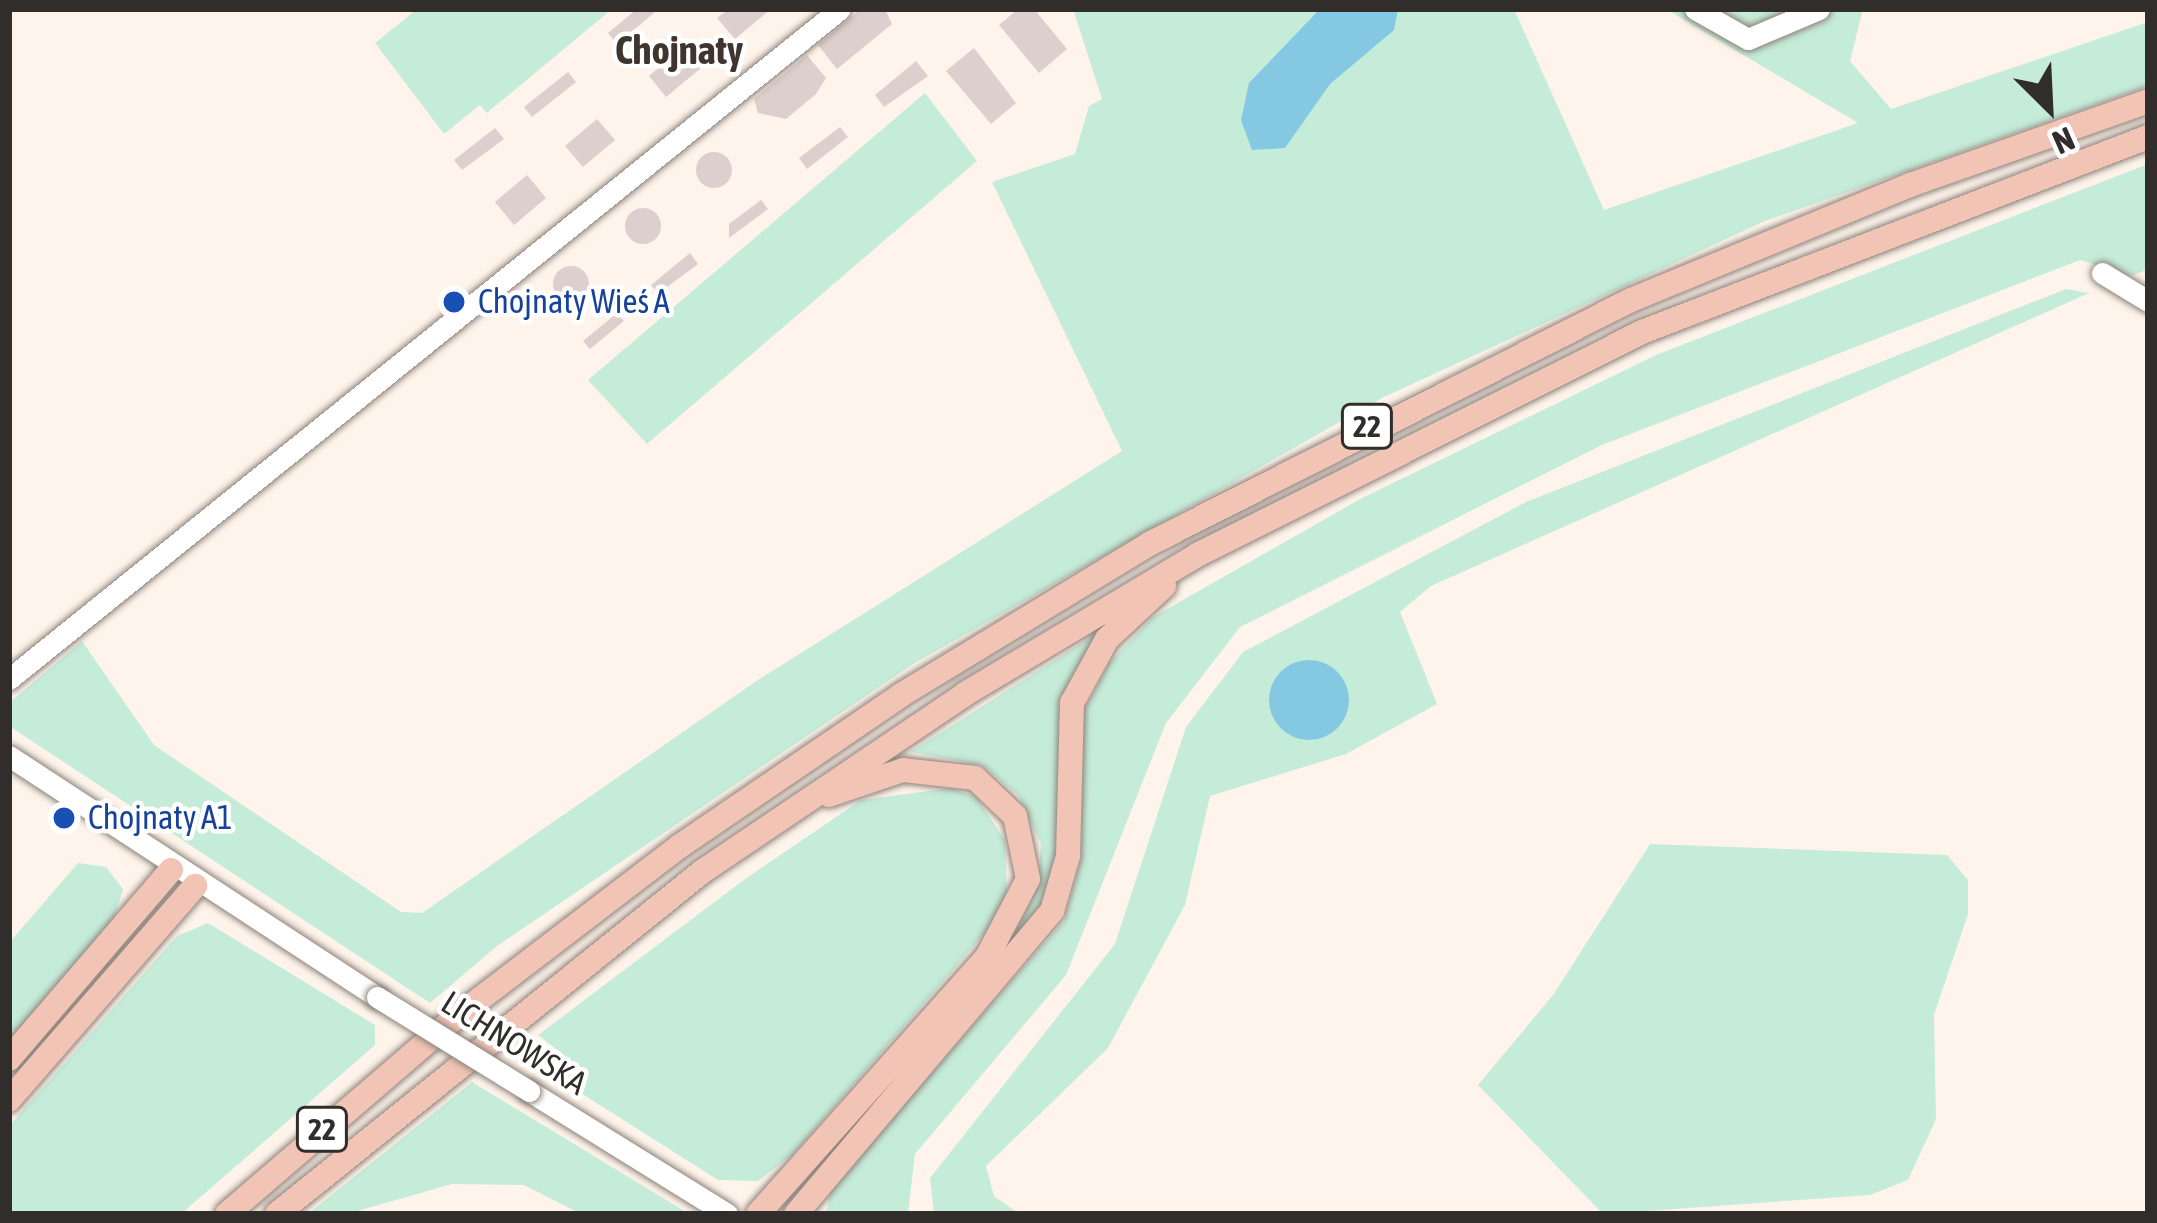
<!DOCTYPE html>
<meta charset="utf-8">
<style>
body{margin:0}
#map{position:relative;width:2157px;height:1223px;overflow:hidden;background:#fef4eb;font-family:"Asap Condensed",sans-serif}
div>[style]{position:absolute}
.green>*{inset:0;background:#c5ecd9}
.water>*{inset:0;background:#84c8e1}
.round{border-radius:50%}
.building>*{inset:0;background:#ddcfcd}
.roads{filter:drop-shadow(0 0 3px #8d837b) drop-shadow(0 0 3px #8d837b)}
.minor>*{height:21px;margin:-10.5px;padding:0 10.5px;transform-origin:10.5px;border-radius:10.5px;background:#fff}
.major>*{height:24px;margin:-12px;padding:0 12px;transform-origin:12px;border-radius:12px;background:#f1c4b5}
.bridges{filter:drop-shadow(0 0 3px #8d837b) drop-shadow(0 0 3px #8d837b)}
.minor-bridge>*{height:21px;margin:-10.5px;padding:0 10.5px;transform-origin:10.5px;border-radius:10.5px;background:#fff}
.dots>*{width:33px;height:33px;translate:-50% -50%;box-sizing:border-box;border:6px solid #fff;border-radius:50%}
span{translate:-50% -50%;white-space:nowrap;text-align:center;line-height:1.15;-webkit-text-stroke:9px #fff;paint-order:stroke}
.shield-label span{padding:3px 9px;background:#fff;border:3px solid;border-radius:9px;-webkit-text-stroke-width:0}
.shield-label{font-size:30px;color:#312d2a;font-weight:700}
.transit-label{font-size:33px;color:#164399}
.left{translate:0 -50%;text-align:left}
.street-label{font-size:33px;color:#312d2a}
.quarter-label{font-size:39px;color:#3e352f;font-weight:700}
.frame{position:absolute;inset:0;border:12px solid #312d2a;pointer-events:none}
.north{position:absolute;left:1989px;top:48px;width:120px;height:120px;-webkit-text-stroke:9px #fff;paint-order:stroke;rotate:156deg;font-size:33px;font-weight:700;line-height:48px;text-align:center;color:#312d2a}
.north::after{content:'';display:block;margin:auto;width:42px;height:54px;background:#312d2a;clip-path:polygon(50% 0,100% 100%,50% 72%,0 100%)}
</style>
<div id="map">
<div class="green">
<i style="clip-path:polygon(417px 9px,612px 9px,487px 113px,480px 105px,444px 134px,375px 43px)"></i>
<i style="clip-path:polygon(1073px 9px,1514px 9px,1604px 210px,1858px 123px,1666px 9px,1863px 9px,1850px 61px,1891px 109px,2148px 22px,2148px 86px,1765px 221px,1382px 398px,913px 664px,497px 946px,430px 1003px,9px 726px,9px 703px,82px 641px,154px 745px,401px 912px,422px 913px,755px 682px,1122px 451px,992px 182px,1075px 154px,1089px 106px,1102px 99px)"></i>
<i style="clip-path:polygon(925px 93px,977px 161px,647px 444px,588px 380px)"></i>
<i style="clip-path:polygon(2148px 164px,2148px 269px,2132px 276px,2080px 260px,1602px 445px,1240px 627px,1166px 723px,1066px 975px,915px 1154px,908px 1214px,826px 1214px,831px 1188px,1064px 921px,1081px 860px,1083px 713px,1110px 662px,1153px 617px,1362px 498px,1656px 355px)"></i>
<i style="clip-path:polygon(2066px 289px,2089px 293px,1431px 586px,1400px 612px,1437px 704px,1346px 754px,1210px 796px,1185px 905px,1108px 1048px,986px 1166px,994px 1196px,1019px 1214px,934px 1214px,930px 1178px,1115px 944px,1186px 727px,1243px 652px,1526px 502px)"></i>
<i style="clip-path:polygon(1099px 632px,1059px 720px,1060px 841px,1044px 906px,836px 1150px,1017px 932px,1038px 883px,1041px 844px,1019px 796px,982px 765px,910px 752px)"></i>
<i style="clip-path:polygon(951px 788px,976px 797px,1005px 840px,1007px 892px,996px 920px,793px 1154px,758px 1181px,718px 1180px,554px 1076px,565px 1056px,538px 1035px,745px 879px,861px 800px)"></i>
<i style="clip-path:polygon(1650px 844px,1947px 855px,1968px 880px,1968px 914px,1934px 1015px,1936px 1119px,1908px 1180px,1870px 1195px,1603px 1214px,1478px 1085px,1553px 995px)"></i>
<i style="clip-path:polygon(78px 863px,106px 867px,123px 889px,113px 922px,9px 1041px,9px 943px)"></i>
<i style="clip-path:polygon(208px 923px,375px 1025px,375px 1045px,181px 1214px,9px 1214px,9px 1126px,177px 936px)"></i>
<i style="clip-path:polygon(472px 1082px,663px 1198px,689px 1214px,581px 1214px,524px 1185px,452px 1184px,347px 1214px,308px 1214px)"></i>
</div>
<div class="water">
<i style="clip-path:polygon(1320px 9px,1398px 9px,1394px 30px,1330px 84px,1285px 148px,1252px 150px,1241px 120px,1249px 83px)"></i>
<i class="round" style="left:1269px;top:660px;width:80px;height:80px"></i>
</div>
<div class="building">
<i style="clip-path:polygon(637px 9px,655px 12px,617px 44px,608px 33px)"></i>
<i style="clip-path:polygon(729px 9px,771px 9px,735px 39px,717px 18px)"></i>
<i style="clip-path:polygon(861px 9px,885px 9px,892px 24px,837px 69px,818px 45px)"></i>
<i style="clip-path:polygon(1018px 9px,1034px 9px,1067px 49px,1039px 73px,999px 25px)"></i>
<i style="clip-path:polygon(684px 47px,701px 68px,666px 97px,649px 76px)"></i>
<i style="clip-path:polygon(974px 48px,1016px 103px,991px 124px,946px 71px)"></i>
<i style="clip-path:polygon(807px 55px,826px 78px,816px 94px,786px 119px,758px 113px,754px 99px)"></i>
<i style="clip-path:polygon(916px 61px,928px 76px,884px 107px,875px 95px)"></i>
<i style="clip-path:polygon(568px 72px,576px 82px,532px 117px,524px 107px)"></i>
<i style="clip-path:polygon(597px 119px,615px 140px,583px 167px,565px 146px)"></i>
<i style="clip-path:polygon(840px 127px,848px 137px,807px 169px,799px 158px)"></i>
<i style="clip-path:polygon(495px 128px,504px 139px,462px 170px,454px 160px)"></i>
<i class="round" style="left:696px;top:152px;width:36px;height:36px"></i>
<i style="clip-path:polygon(527px 175px,546px 198px,514px 225px,495px 202px)"></i>
<i style="clip-path:polygon(761px 200px,768px 209px,729px 238px,729px 224px)"></i>
<i class="round" style="left:625px;top:208px;width:36px;height:36px"></i>
<i style="clip-path:polygon(690px 253px,698px 264px,658px 294px,651px 285px)"></i>
<i class="round" style="left:553px;top:266px;width:36px;height:36px"></i>
<i style="clip-path:polygon(617px 313px,624px 321px,590px 349px,583px 341px)"></i>
</div>
<div class="roads">
<div class="minor">
<i style="left:1695px;top:9px;width:61px;rotate:29.5deg"></i>
<i style="left:1748px;top:39px;width:77px;rotate:-22.9deg"></i>
<i style="left:2102px;top:273px;width:54px;rotate:31.3deg"></i>
<i style="left:9px;top:679px;width:1067px;rotate:-38.88deg"></i>
<i style="left:9px;top:756px;width:440px;rotate:33.2deg"></i>
<i style="left:529px;top:1091px;width:233px;rotate:31.8deg"></i>
</div>
<div class="major">
<i style="left:9px;top:1059px;width:249px;rotate:-49.4deg"></i>
<i style="left:9px;top:1100px;width:284px;rotate:-49deg"></i>
<i style="left:227px;top:1214px;width:301px;rotate:-40.7deg"></i>
<i style="left:455px;top:1018px;width:283px;rotate:-37.4deg"></i>
<i style="left:680px;top:846px;width:268px;rotate:-34.3deg"></i>
<i style="left:901px;top:695px;width:293px;rotate:-31.3deg"></i>
<i style="left:1151px;top:543px;width:538px;rotate:-26.85deg"></i>
<i style="left:1631px;top:300px;width:302px;rotate:-22.4deg"></i>
<i style="left:1910px;top:185px;width:252px;rotate:-19.4deg"></i>
<i style="left:277px;top:1214px;width:547px;rotate:-38.84deg"></i>
<i style="left:703px;top:871px;width:316px;rotate:-34deg"></i>
<i style="left:965px;top:694px;width:270px;rotate:-30.9deg"></i>
<i style="left:1197px;top:555px;width:498px;rotate:-26.6deg"></i>
<i style="left:1642px;top:332px;width:542px;rotate:-21.08deg"></i>
<i style="left:758px;top:1214px;width:344px;rotate:-48.3deg"></i>
<i style="left:987px;top:957px;width:88px;rotate:-62.3deg"></i>
<i style="left:1028px;top:879px;width:64px;rotate:-101.7deg"></i>
<i style="left:1015px;top:816px;width:55px;rotate:-136.5deg"></i>
<i style="left:975px;top:778px;width:72px;rotate:-173.7deg"></i>
<i style="left:903px;top:770px;width:78px;rotate:161.3deg"></i>
<i style="left:796px;top:1214px;width:397px;rotate:-49.8deg"></i>
<i style="left:1052px;top:911px;width:57px;rotate:-73.8deg"></i>
<i style="left:1068px;top:856px;width:153px;rotate:-88.5deg"></i>
<i style="left:1072px;top:703px;width:73px;rotate:-61.3deg"></i>
<i style="left:1107px;top:639px;width:78px;rotate:-42.9deg"></i>
</div>
</div>
<div class="bridges">
<div class="minor-bridge">
<i style="left:377px;top:997px;width:179px;rotate:31.7deg"></i>
</div>
</div>
<div class="dots">
<i style="left:454px;top:302px;background:#1a4fb4"></i>
<i style="left:64px;top:818px;background:#1a4fb4"></i>
</div>
<div class="shield-label">
<span style="left:1367px;top:426px">22</span>
<span style="left:322px;top:1129px">22</span>
</div>
<div class="transit-label">
<span class="left" style="left:478px;top:302px">Chojnaty Wieś A</span>
<span class="left" style="left:88px;top:818px">Chojnaty A1</span>
</div>
<div class="street-label">
<span style="left:514px;top:1043px;rotate:32deg">LICHNOWSKA</span>
</div>
<div class="quarter-label">
<span style="left:679px;top:50px">Chojnaty</span>
</div>
<div class="frame"></div>
<div class="north">N</div>
</div>
